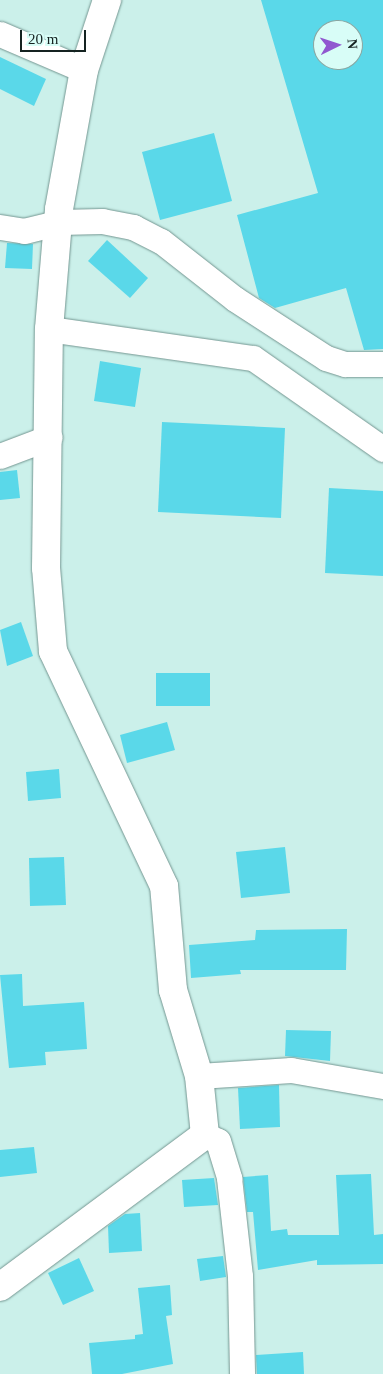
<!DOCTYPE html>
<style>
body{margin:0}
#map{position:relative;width:383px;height:1374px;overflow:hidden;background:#cbf0ea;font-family:"Times New Roman",serif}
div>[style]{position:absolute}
.building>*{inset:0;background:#5ad8e9}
.roads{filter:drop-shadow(0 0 1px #749691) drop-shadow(0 0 1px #749691)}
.minor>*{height:25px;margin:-12.5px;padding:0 12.5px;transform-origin:12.5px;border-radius:12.5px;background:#fff}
.secondary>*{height:28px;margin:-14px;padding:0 14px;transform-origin:14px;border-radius:14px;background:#fff}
span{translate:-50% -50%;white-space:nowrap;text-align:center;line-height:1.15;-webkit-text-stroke:5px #d8fdf7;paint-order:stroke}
.north{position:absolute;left:313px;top:20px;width:50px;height:50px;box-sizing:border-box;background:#d8fdf7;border:1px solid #8aa6a1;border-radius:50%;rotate:86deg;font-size:14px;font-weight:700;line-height:20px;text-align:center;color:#152321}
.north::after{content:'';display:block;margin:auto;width:18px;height:22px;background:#9058d0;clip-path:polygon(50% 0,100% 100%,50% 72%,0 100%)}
.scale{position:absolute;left:20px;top:30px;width:66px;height:22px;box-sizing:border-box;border:2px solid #152321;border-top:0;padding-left:6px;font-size:15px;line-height:18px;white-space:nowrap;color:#152321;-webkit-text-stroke:4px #d8fdf7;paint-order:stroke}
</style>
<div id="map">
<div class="building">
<i style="clip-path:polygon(evenodd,261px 0,383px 0,383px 349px,364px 350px,346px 288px,275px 308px,259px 298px,237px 215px,318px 193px,261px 0,323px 30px,353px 30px,353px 60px,323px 60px,323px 30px)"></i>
<i style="clip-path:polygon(0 57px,46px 79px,34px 106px,0 89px)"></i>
<i style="clip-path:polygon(214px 133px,232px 201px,160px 220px,142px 152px)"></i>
<i style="clip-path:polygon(107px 240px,148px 278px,130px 298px,88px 261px)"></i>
<i style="clip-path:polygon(7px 243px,33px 244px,32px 269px,5px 268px)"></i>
<i style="clip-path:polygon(100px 361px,141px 368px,135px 407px,94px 401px)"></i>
<i style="clip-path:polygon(162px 422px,285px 428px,281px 518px,158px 512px)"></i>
<i style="clip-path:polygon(17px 470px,20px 498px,0 500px,0 472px)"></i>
<i style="clip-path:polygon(329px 488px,383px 491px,383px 576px,325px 573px)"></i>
<i style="clip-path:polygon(21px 622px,33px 656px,7px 666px,0 630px)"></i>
<i style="clip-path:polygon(156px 673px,210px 673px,210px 706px,156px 706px)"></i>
<i style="clip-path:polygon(167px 722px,175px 750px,127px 763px,120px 735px)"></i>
<i style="clip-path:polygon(59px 769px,61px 798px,28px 801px,26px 772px)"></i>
<i style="clip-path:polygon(285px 847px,290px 893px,241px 898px,236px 852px)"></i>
<i style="clip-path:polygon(64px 857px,66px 905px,30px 906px,29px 858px)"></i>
<i style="clip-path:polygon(347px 929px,346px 970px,240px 970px,241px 974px,191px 978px,189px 945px,255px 940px,256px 930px)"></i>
<i style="clip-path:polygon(22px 974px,23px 1006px,84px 1002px,87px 1049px,45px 1052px,46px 1065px,9px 1068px,0 975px)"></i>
<i style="clip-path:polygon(286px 1030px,331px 1031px,330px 1061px,285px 1056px)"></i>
<i style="clip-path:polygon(279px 1085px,280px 1127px,240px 1129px,238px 1088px)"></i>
<i style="clip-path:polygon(34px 1147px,37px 1173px,0 1177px,0 1150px)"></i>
<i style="clip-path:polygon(371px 1174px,374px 1235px,383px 1234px,383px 1264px,317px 1265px,317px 1260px,258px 1270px,253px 1212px,247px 1212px,243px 1177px,268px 1175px,271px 1231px,287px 1229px,288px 1235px,339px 1235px,336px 1175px)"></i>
<i style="clip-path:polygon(214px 1178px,218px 1205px,184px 1207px,182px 1180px)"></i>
<i style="clip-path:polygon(140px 1213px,142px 1251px,109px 1253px,108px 1226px,125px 1214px)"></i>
<i style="clip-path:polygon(223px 1256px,226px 1277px,200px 1281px,197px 1259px)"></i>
<i style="clip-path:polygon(79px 1258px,94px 1291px,63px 1305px,48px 1273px)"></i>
<i style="clip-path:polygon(170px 1285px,172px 1315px,166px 1316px,173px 1364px,122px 1374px,92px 1374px,89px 1343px,135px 1339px,135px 1335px,143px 1334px,138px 1288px)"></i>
<i style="clip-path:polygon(303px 1352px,304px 1374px,257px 1374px,256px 1355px)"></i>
</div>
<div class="roads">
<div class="minor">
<i style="left:0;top:34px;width:91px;rotate:23.2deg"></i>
<i style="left:0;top:227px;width:24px;rotate:9deg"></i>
<i style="left:24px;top:231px;width:36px;rotate:-14deg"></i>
<i style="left:59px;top:222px;width:43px;rotate:-1.3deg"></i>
<i style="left:102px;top:221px;width:32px;rotate:11deg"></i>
<i style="left:133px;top:227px;width:31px;rotate:27deg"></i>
<i style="left:161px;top:241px;width:94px;rotate:38.1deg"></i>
<i style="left:235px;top:299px;width:108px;rotate:33deg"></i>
<i style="left:326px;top:358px;width:20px;rotate:18deg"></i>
<i style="left:345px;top:364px;width:38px"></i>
<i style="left:49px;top:329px;width:206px;rotate:8.1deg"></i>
<i style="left:253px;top:358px;width:159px;rotate:35deg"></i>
<i style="left:0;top:456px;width:53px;rotate:-20.8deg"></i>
<i style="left:199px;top:1076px;width:92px;rotate:-3.7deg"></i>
<i style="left:291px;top:1070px;width:93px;rotate:9.9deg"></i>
<i style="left:205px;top:1135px;width:14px;rotate:25deg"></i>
<i style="left:218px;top:1141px;width:39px;rotate:73deg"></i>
<i style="left:229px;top:1178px;width:99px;rotate:83.6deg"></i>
<i style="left:240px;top:1276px;width:98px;rotate:88.8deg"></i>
</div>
<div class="secondary">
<i style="left:0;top:1287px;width:255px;rotate:-36.6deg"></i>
<i style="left:205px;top:1135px;width:59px;rotate:-95.8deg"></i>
<i style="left:199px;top:1076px;width:90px;rotate:-106.8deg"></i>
<i style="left:173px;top:990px;width:104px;rotate:-94.9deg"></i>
<i style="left:164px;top:886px;width:260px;rotate:-115.3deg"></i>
<i style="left:53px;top:651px;width:83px;rotate:-94.8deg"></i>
<i style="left:46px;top:568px;width:239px;rotate:-89.3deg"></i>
<i style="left:49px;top:329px;width:120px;rotate:-85.2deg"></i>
<i style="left:59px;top:209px;width:141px;rotate:-79.8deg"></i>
<i style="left:84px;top:70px;width:74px;rotate:-71.8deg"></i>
</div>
</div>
<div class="north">N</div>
<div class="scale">20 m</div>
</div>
